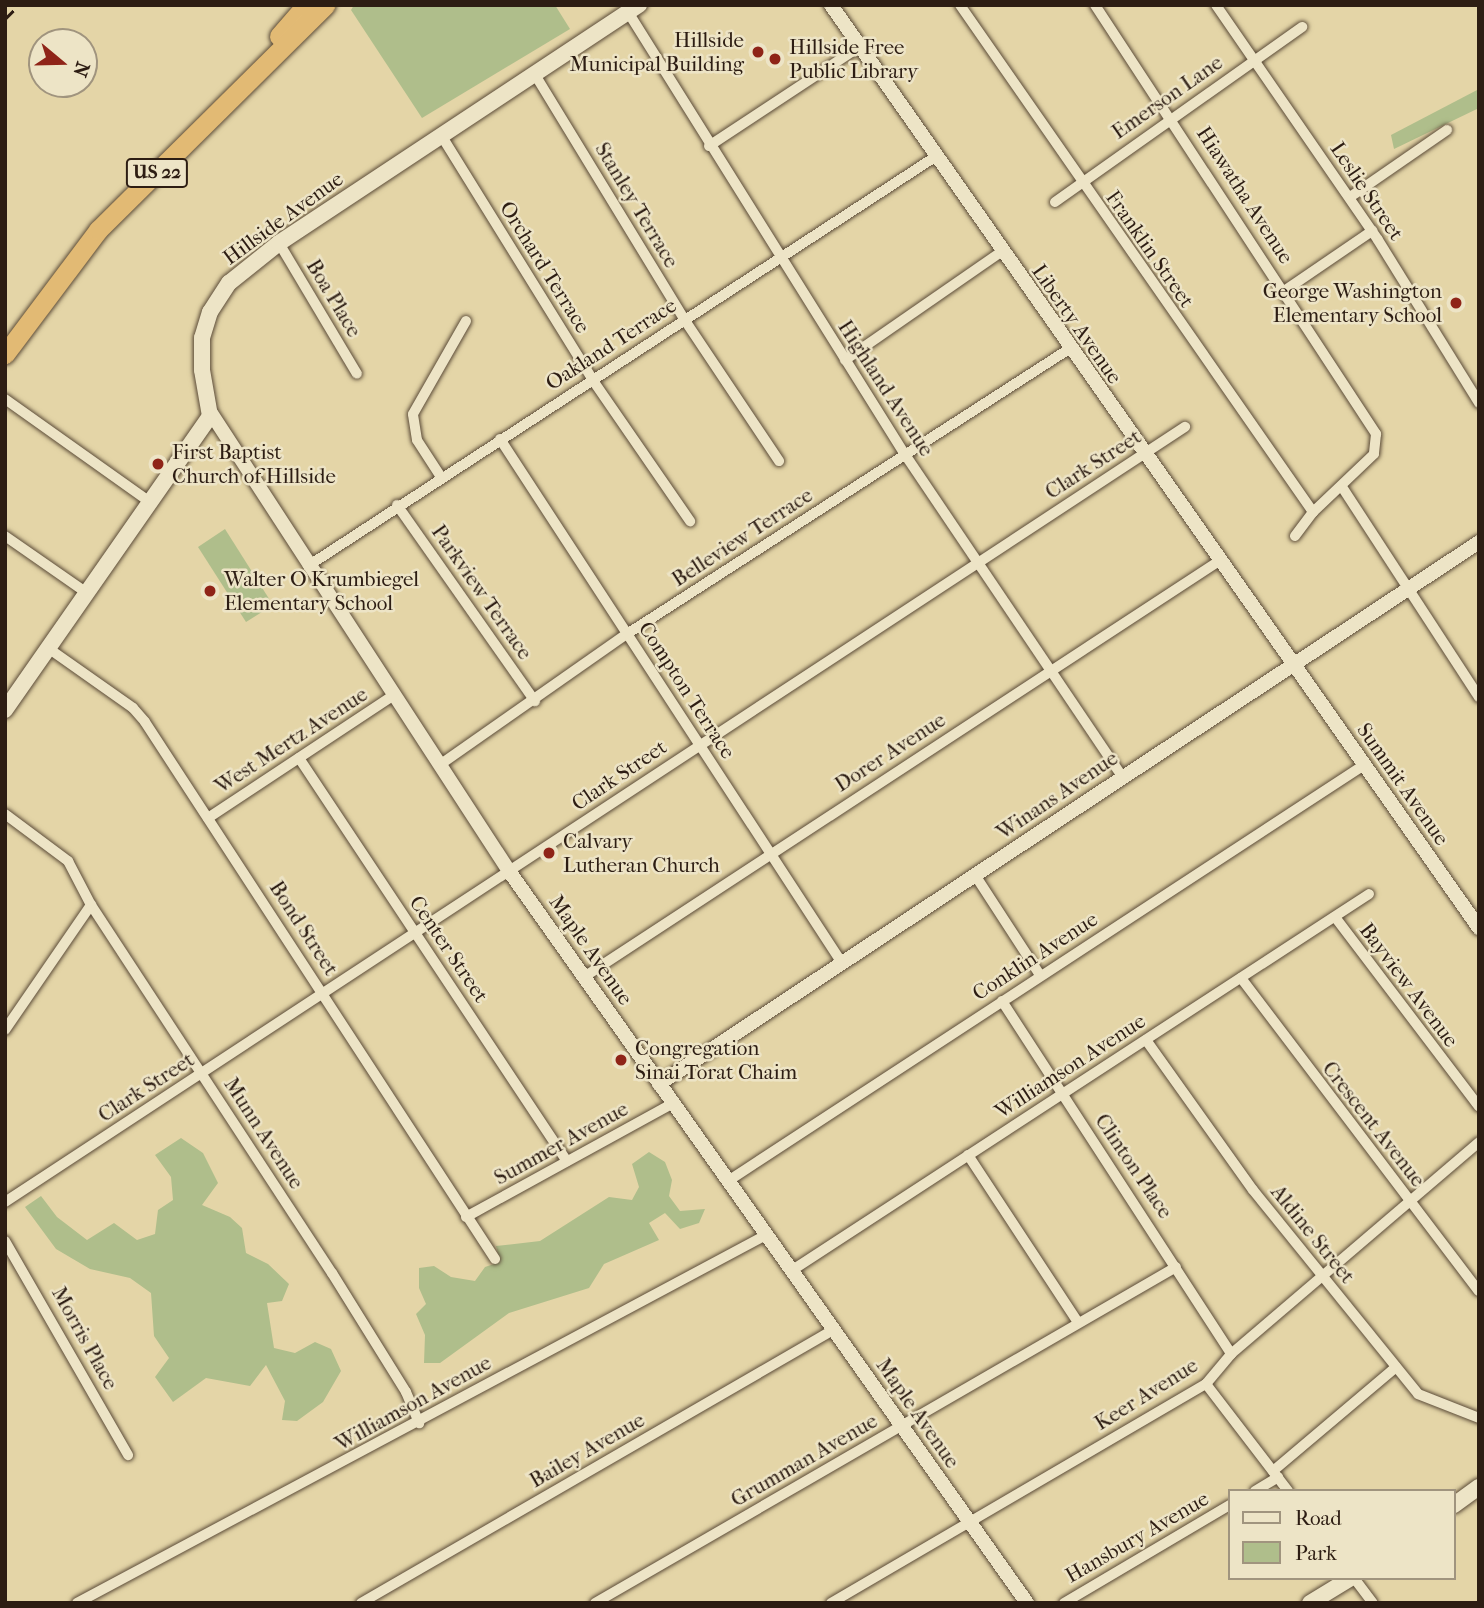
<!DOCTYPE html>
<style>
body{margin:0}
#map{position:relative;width:1484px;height:1608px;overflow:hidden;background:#e4d5a7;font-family:"IM FELL French Canon",serif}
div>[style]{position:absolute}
.green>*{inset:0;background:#afbe8b}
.roads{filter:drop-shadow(0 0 2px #5b4b38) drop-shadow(0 0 2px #5b4b38)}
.minor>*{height:10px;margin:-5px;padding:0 5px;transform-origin:5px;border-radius:5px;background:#ede4c6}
.tertiary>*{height:14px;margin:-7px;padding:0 7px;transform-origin:7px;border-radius:7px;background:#ede4c6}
.secondary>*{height:16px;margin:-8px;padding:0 8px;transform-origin:8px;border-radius:8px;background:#ede4c6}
.trunk>*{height:19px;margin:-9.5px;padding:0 9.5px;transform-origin:9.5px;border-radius:9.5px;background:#e2ba74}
.rail>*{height:2.5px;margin-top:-1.25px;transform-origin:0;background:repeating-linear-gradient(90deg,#2d1d13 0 12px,transparent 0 24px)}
.dots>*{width:19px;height:19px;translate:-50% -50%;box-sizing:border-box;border:4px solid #ede4c6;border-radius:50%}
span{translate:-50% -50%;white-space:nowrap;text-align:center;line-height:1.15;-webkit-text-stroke:5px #ede4c6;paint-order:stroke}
.shield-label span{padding:2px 5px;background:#ede4c6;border:2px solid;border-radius:5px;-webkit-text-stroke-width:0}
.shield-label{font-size:19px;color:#2d1d13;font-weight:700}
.poi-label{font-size:21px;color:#2d1d13}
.right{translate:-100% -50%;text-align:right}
.left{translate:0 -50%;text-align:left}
.street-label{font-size:21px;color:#2d1d13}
.frame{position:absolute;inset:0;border:7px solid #2d1d13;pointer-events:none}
.legend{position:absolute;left:1228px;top:1489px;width:228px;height:91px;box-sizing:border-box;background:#ede4c6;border:2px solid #a0947e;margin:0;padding:9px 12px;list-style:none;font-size:21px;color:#2d1d13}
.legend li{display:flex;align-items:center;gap:14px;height:35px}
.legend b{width:35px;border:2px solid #a0947e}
.north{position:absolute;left:28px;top:28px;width:70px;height:70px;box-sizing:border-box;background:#ede4c6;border:2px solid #a0947e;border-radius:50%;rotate:109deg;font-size:19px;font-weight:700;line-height:28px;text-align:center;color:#2d1d13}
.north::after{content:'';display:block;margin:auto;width:24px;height:32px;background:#8f2418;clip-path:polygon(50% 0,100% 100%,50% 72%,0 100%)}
</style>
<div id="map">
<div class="green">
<i style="clip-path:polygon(354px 5px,555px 5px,570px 29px,422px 118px,351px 10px)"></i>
<i style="clip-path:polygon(1479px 89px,1479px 108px,1394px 149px,1391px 135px)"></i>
<i style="clip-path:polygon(225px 529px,273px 605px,246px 622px,198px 547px)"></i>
<i style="clip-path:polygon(181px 1138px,203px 1153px,218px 1183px,202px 1205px,230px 1217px,242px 1228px,246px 1253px,268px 1264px,289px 1284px,282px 1301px,267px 1303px,274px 1348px,295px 1353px,315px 1342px,331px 1349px,341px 1371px,323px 1402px,297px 1421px,282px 1420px,285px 1401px,266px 1365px,250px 1386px,206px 1378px,173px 1402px,155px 1377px,169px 1358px,154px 1336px,151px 1293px,130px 1278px,90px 1269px,56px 1249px,25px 1207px,41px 1196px,57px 1217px,87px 1240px,114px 1223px,137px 1240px,155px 1234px,158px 1210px,173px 1200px,171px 1177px,155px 1155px)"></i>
<i style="clip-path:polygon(649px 1152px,665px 1162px,672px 1180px,669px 1196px,680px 1211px,705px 1209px,699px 1223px,680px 1229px,665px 1213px,649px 1223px,659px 1240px,604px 1264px,589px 1288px,509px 1313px,440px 1363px,424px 1363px,425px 1335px,416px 1314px,426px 1304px,419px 1288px,419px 1268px,434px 1266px,451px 1277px,475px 1281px,485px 1267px,500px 1262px,496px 1246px,540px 1241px,609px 1197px,632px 1200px,639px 1187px,632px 1164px)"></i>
</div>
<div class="roads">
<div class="minor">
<i style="left:960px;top:5px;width:618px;rotate:55.15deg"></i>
<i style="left:1095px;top:5px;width:513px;rotate:56.77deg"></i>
<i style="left:1376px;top:434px;width:20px;rotate:96deg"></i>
<i style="left:1374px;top:454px;width:84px;rotate:136.4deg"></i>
<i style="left:1313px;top:512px;width:30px;rotate:127deg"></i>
<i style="left:1216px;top:5px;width:285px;rotate:55.4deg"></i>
<i style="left:1378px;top:240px;width:192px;rotate:58.2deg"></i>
<i style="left:628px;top:12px;width:520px;rotate:57.96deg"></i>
<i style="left:904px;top:453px;width:390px;rotate:56deg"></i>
<i style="left:534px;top:73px;width:288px;rotate:58.6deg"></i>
<i style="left:684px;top:319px;width:171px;rotate:56.2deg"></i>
<i style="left:441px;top:135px;width:287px;rotate:58.2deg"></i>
<i style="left:592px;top:379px;width:173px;rotate:55.4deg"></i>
<i style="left:709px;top:146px;width:180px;rotate:-33.4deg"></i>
<i style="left:1350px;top:197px;width:118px;rotate:-34.6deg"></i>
<i style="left:1055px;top:202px;width:303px;rotate:-35.3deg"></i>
<i style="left:279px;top:243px;width:152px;rotate:59.2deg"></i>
<i style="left:1284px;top:291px;width:107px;rotate:-34.3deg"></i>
<i style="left:845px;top:360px;width:190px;rotate:-34.7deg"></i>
<i style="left:5px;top:399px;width:178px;rotate:35.4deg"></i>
<i style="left:500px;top:439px;width:626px;rotate:56.87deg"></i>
<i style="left:441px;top:477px;width:44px;rotate:-123deg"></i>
<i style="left:417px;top:440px;width:26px;rotate:-99deg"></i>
<i style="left:413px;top:414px;width:107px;rotate:-60.3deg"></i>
<i style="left:1342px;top:487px;width:251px;rotate:56.9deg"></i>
<i style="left:397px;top:505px;width:240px;rotate:54.9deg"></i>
<i style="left:5px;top:536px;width:100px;rotate:34.8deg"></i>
<i style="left:308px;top:566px;width:749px;rotate:-33.12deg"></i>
<i style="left:48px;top:648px;width:104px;rotate:35.2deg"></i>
<i style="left:133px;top:708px;width:18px;rotate:49deg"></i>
<i style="left:145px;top:722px;width:641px;rotate:56.9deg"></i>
<i style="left:299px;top:758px;width:484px;rotate:56.4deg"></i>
<i style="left:441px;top:764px;width:227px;rotate:-35deg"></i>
<i style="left:627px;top:634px;width:526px;rotate:-32.81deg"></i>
<i style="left:5px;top:814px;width:79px;rotate:36.7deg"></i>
<i style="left:68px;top:861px;width:50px;rotate:62.4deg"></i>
<i style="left:91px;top:905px;width:440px;rotate:56.8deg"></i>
<i style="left:332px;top:1273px;width:140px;rotate:58.1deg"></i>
<i style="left:406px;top:1392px;width:34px;rotate:67deg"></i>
<i style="left:208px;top:818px;width:223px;rotate:-33.5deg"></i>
<i style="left:975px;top:875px;width:119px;rotate:57deg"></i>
<i style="left:1335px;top:917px;width:238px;rotate:52.8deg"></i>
<i style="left:584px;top:977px;width:759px;rotate:-33.23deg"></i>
<i style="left:1241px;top:978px;width:393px;rotate:52.8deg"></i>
<i style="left:1002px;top:1001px;width:421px;rotate:57deg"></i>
<i style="left:5px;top:1030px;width:152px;rotate:-55.5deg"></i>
<i style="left:1146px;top:1040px;width:184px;rotate:54.5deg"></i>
<i style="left:1253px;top:1190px;width:262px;rotate:51deg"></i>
<i style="left:1418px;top:1394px;width:66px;rotate:21.5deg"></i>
<i style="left:968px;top:1155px;width:199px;rotate:56.7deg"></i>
<i style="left:728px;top:1181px;width:760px;rotate:-33.19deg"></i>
<i style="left:5px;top:1202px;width:1412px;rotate:-33.3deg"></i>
<i style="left:466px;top:1217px;width:236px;rotate:-28.8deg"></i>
<i style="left:5px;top:1241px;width:247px;rotate:60.1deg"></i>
<i style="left:791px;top:1271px;width:690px;rotate:-33.11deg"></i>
<i style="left:1206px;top:1384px;width:135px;rotate:52.5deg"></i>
<i style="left:1273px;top:1471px;width:161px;rotate:-40.2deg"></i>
<i style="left:1255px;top:1491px;width:27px;rotate:-31deg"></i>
<i style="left:1354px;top:1578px;width:31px;rotate:53deg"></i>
<i style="left:77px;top:1603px;width:781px;rotate:-28.11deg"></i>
<i style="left:361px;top:1603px;width:545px;rotate:-30.04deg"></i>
<i style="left:595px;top:1603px;width:671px;rotate:-30.04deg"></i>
<i style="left:831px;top:1603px;width:434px;rotate:-30.3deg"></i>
<i style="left:1206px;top:1384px;width:39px;rotate:-50deg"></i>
<i style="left:1231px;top:1354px;width:326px;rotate:-40.5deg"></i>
<i style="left:1064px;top:1603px;width:193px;rotate:-30.6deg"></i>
</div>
<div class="tertiary">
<i style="left:831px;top:5px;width:1128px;rotate:54.93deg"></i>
<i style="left:211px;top:413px;width:546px;rotate:56.95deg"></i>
<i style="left:509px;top:871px;width:897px;rotate:54.71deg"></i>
<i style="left:659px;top:1084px;width:983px;rotate:-33.46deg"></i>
</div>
<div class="secondary">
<i style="left:5px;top:710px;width:358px;rotate:-55.1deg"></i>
<i style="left:210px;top:416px;width:47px;rotate:-99.9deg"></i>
<i style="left:202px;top:370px;width:32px;rotate:-90deg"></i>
<i style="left:202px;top:338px;width:27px;rotate:-73deg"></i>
<i style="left:210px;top:312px;width:35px;rotate:-57deg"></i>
<i style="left:229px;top:283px;width:64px;rotate:-38.7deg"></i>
<i style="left:279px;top:243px;width:432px;rotate:-33.5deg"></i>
<i style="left:1454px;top:1505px;width:31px;rotate:-36deg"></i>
<i style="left:1310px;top:1603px;width:48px;rotate:-31.4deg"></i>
</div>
<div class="trunk">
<i style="left:279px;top:36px;width:41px;rotate:-48.9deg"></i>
<i style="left:5px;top:354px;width:155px;rotate:-53.1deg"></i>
<i style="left:98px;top:230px;width:320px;rotate:-44.7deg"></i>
</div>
</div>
<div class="rail">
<i style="left:5px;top:19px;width:20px;rotate:-45deg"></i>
</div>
<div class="dots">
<i style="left:758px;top:52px;background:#8f2418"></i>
<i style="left:775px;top:59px;background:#8f2418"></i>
<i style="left:1456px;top:303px;background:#8f2418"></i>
<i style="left:158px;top:464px;background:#8f2418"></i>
<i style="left:210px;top:591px;background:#8f2418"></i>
<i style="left:549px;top:853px;background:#8f2418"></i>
<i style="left:621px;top:1060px;background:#8f2418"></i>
</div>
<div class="shield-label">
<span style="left:157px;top:173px">US 22</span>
</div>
<div class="poi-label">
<span class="right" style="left:744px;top:52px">Hillside<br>Municipal Building</span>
<span class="left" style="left:789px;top:59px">Hillside Free<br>Public Library</span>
<span class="right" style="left:1442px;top:303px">George Washington<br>Elementary School</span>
<span class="left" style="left:172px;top:464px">First Baptist<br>Church of Hillside</span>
<span class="left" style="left:224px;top:591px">Walter O Krumbiegel<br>Elementary School</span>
<span class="left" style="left:563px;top:853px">Calvary<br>Lutheran Church</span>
<span class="left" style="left:635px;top:1060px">Congregation<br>Sinai Torat Chaim</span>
</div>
<div class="street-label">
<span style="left:1167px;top:97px;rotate:-35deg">Emerson Lane</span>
<span style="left:1367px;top:191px;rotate:56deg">Leslie Street</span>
<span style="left:1245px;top:195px;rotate:57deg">Hiawatha Avenue</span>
<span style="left:637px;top:205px;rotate:59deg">Stanley Terrace</span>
<span style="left:283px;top:218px;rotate:-36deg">Hillside Avenue</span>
<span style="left:1150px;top:249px;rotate:55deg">Franklin Street</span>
<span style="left:545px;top:267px;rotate:58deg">Orchard Terrace</span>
<span style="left:334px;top:298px;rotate:59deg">Boa Place</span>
<span style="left:1077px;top:324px;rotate:55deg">Liberty Avenue</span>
<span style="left:611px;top:344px;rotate:-33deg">Oakland Terrace</span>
<span style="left:886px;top:388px;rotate:57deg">Highland Avenue</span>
<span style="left:1093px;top:464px;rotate:-33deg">Clark Street</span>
<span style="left:742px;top:537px;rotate:-33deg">Belleview Terrace</span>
<span style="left:482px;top:592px;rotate:55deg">Parkview Terrace</span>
<span style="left:687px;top:690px;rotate:57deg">Compton Terrace</span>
<span style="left:291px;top:740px;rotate:-33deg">West Mertz Avenue</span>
<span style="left:890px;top:752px;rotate:-33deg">Dorer Avenue</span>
<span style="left:619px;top:775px;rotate:-34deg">Clark Street</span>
<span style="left:1403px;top:784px;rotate:55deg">Summit Avenue</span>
<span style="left:1057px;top:795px;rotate:-34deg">Winans Avenue</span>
<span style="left:304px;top:928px;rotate:57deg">Bond Street</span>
<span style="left:449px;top:949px;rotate:56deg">Center Street</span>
<span style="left:591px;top:950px;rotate:55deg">Maple Avenue</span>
<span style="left:1035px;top:956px;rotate:-33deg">Conklin Avenue</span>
<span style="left:1409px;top:985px;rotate:53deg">Bayview Avenue</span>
<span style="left:1070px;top:1066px;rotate:-33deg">Williamson Avenue</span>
<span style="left:146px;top:1087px;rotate:-33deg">Clark Street</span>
<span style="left:1374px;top:1124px;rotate:52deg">Crescent Avenue</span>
<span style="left:264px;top:1133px;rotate:57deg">Munn Avenue</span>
<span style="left:561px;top:1143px;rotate:-29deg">Summer Avenue</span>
<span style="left:1134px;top:1166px;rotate:56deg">Clinton Place</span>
<span style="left:1313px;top:1234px;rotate:51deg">Aldine Street</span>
<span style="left:85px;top:1338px;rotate:61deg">Morris Place</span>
<span style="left:1146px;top:1394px;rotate:-32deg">Keer Avenue</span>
<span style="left:413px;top:1403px;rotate:-29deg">Williamson Avenue</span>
<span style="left:918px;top:1413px;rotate:55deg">Maple Avenue</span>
<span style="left:587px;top:1450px;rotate:-30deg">Bailey Avenue</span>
<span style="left:804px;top:1460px;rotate:-30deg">Grumman Avenue</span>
<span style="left:1137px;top:1537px;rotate:-30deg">Hansbury Avenue</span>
</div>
<div class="frame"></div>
<ul class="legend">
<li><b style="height:9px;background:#ede4c6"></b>Road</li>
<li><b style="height:19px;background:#afbe8b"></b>Park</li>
</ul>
<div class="north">N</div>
</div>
